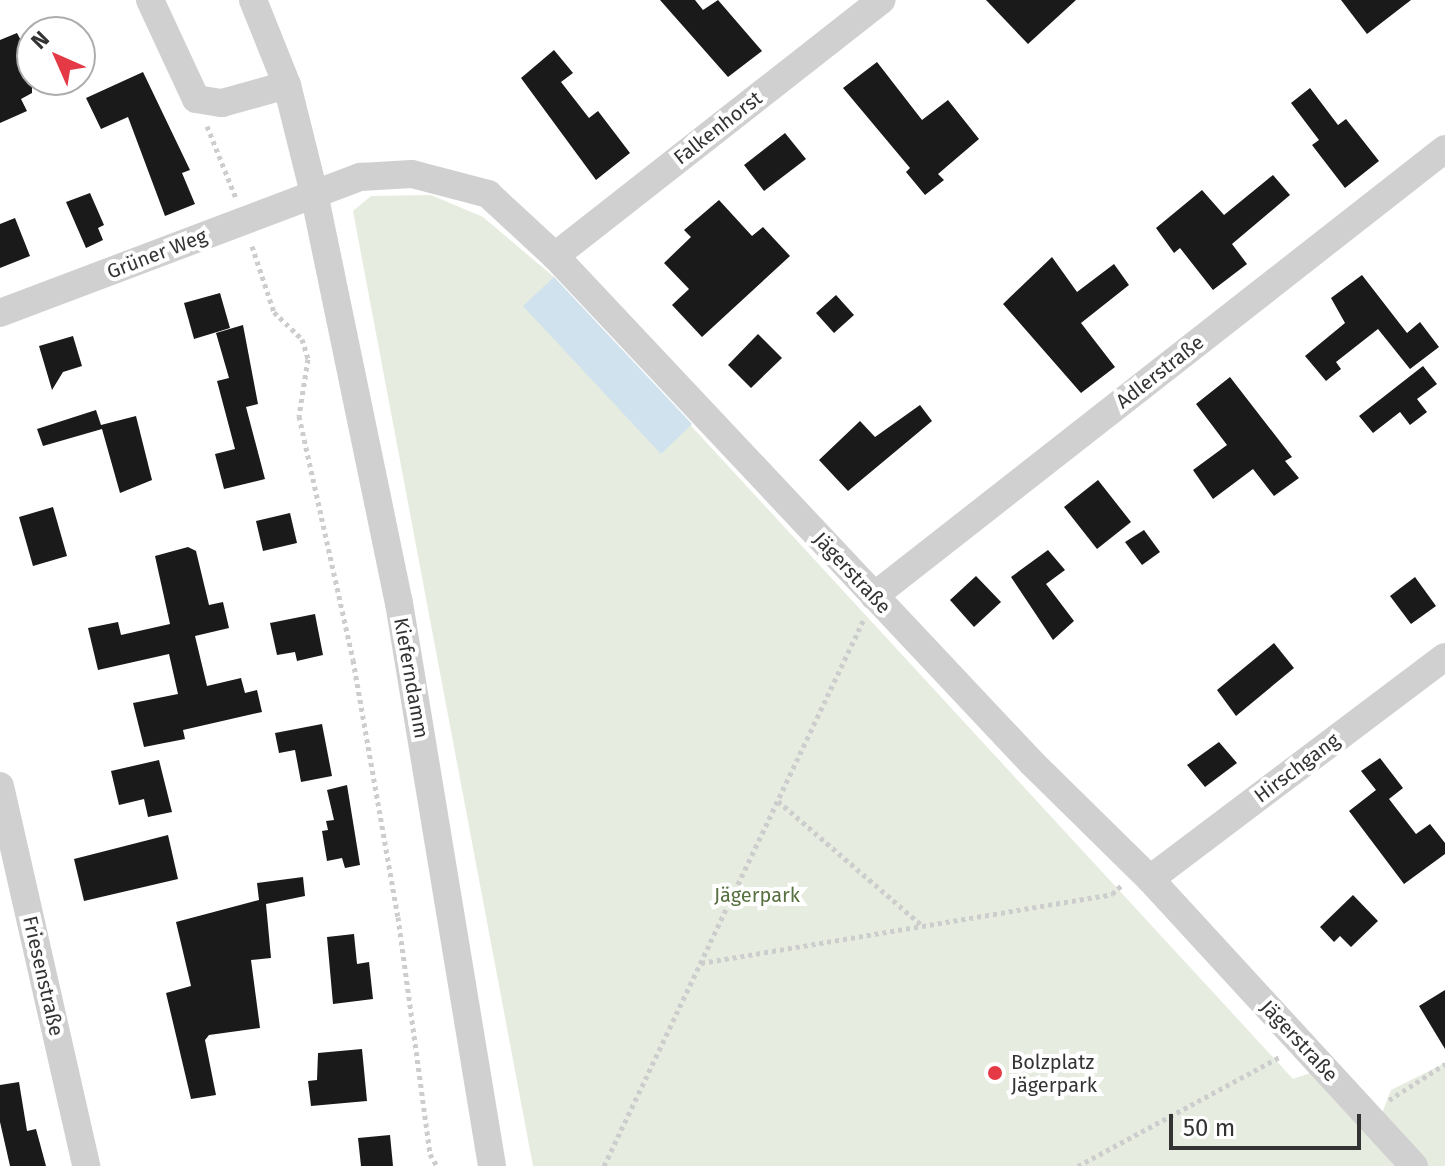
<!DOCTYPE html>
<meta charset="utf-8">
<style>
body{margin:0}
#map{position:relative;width:1445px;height:1166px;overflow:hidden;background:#fff;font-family:"Fira Sans",sans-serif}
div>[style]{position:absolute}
.green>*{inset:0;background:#e6ecdf}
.water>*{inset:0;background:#cfe2ee}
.building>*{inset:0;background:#1a1a1a}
.path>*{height:5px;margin-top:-2.5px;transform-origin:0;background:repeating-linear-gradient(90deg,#cdcdcd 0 4px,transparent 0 8px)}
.minor>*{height:28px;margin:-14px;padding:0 14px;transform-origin:14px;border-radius:14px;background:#d0d0d0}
.dots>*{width:22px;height:22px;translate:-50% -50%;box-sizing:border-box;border:4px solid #fff;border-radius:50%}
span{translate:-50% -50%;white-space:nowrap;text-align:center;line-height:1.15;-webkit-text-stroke:8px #fff;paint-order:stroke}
.street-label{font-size:20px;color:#333}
.park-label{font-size:20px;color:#56703f}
.poi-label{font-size:20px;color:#333}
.left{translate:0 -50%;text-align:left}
.north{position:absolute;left:16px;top:16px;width:80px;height:80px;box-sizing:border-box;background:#fff;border:2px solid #adadad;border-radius:50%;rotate:315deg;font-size:22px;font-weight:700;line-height:32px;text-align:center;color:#333}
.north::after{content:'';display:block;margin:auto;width:28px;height:36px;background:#e63946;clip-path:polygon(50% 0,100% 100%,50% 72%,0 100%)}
.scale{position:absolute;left:1169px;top:1114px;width:192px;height:36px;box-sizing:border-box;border:4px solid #333;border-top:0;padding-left:10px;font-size:24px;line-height:28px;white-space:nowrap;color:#333;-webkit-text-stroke:6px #fff;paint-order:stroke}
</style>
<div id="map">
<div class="green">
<i style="clip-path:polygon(431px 195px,483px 217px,554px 277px,1293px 1079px,1313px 1072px,1399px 1166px,533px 1166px,353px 211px,371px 196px)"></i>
<i style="clip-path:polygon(1445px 1063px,1445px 1166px,1428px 1166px,1381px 1116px,1391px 1090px)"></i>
</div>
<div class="water">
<i style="clip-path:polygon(554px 277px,692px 424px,661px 454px,523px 306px)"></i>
</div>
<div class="building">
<i style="clip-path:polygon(660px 0,695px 0,703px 10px,718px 0,762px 51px,728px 77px)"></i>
<i style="clip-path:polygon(986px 0,1076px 0,1028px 44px)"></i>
<i style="clip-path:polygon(1341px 0,1411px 0,1367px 34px)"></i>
<i style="clip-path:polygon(17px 33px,26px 50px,32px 47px,32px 93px,21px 99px,27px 111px,0 123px,0 40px)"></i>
<i style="clip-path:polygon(554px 50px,573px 73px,561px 82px,589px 118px,598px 111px,630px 153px,596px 180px,521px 78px)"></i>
<i style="clip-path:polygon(877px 62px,922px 120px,948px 100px,979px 139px,938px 174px,944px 180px,925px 195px,906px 172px,910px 168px,843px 88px)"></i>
<i style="clip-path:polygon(143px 72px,190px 170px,182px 173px,195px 204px,165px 216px,128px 117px,101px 129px,86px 98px)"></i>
<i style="clip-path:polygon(1310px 88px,1338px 125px,1346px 119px,1379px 161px,1345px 188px,1312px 145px,1319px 140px,1291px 103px)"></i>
<i style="clip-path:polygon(785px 133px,806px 159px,764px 191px,744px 165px)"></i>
<i style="clip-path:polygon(1273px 175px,1290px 195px,1232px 244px,1247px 264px,1213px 290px,1180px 248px,1174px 253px,1156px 228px,1202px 190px,1224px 215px)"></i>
<i style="clip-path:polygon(90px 193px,104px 225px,98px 228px,103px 240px,86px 248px,66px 202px)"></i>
<i style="clip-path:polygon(719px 200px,752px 236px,763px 227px,790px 256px,702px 337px,672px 305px,689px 289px,664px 263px,691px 237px,684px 230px)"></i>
<i style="clip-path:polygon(15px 218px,30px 256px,0 268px,0 224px)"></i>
<i style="clip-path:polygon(1052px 257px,1077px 292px,1114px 264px,1129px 285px,1081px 323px,1115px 367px,1081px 393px,1003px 304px)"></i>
<i style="clip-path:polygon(1362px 275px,1407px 333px,1420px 322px,1439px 347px,1410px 369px,1378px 329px,1336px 362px,1341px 369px,1326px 381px,1305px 356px,1345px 323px,1331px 298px)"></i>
<i style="clip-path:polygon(220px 293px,230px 328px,194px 339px,184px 303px)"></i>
<i style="clip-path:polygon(836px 295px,854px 315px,834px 333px,816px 313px)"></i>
<i style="clip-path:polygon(243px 325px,258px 404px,246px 407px,265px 479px,224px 489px,215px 454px,235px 449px,217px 381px,229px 378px,216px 333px)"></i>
<i style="clip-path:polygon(758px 334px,782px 358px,751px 388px,728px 365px)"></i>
<i style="clip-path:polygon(73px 336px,82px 366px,63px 372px,52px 390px,39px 346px)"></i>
<i style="clip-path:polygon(1423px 366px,1437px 384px,1417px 399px,1427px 412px,1410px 425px,1400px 412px,1373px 433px,1359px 416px)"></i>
<i style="clip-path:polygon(1230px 377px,1292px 457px,1285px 461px,1299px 478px,1274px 496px,1253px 469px,1213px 499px,1193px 470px,1227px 445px,1196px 404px)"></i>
<i style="clip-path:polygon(920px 405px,932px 421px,848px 491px,819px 460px,860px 421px,875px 437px)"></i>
<i style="clip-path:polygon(96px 410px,101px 425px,136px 416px,152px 480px,120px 493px,102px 429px,43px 446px,37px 429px)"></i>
<i style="clip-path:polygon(1098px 480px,1131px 522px,1097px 549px,1064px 507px)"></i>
<i style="clip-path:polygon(53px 507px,67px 556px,33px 566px,19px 517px)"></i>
<i style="clip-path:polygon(290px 513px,297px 543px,263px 551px,256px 521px)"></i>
<i style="clip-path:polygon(1144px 530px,1160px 552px,1142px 565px,1125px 542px)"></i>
<i style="clip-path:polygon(188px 547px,196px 551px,209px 605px,223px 602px,229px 628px,195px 636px,207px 686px,241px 678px,245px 693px,257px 690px,262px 712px,183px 730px,185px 739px,144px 747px,133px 703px,178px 694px,169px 654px,98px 670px,88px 628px,118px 622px,121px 635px,170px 624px,155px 556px)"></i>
<i style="clip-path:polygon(1048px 550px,1065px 570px,1046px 584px,1074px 621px,1053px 640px,1011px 577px)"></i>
<i style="clip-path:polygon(976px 576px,1001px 602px,974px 627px,950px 600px)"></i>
<i style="clip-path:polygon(1415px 577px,1436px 606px,1411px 624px,1390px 596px)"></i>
<i style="clip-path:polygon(315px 614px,323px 655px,297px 661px,295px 652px,277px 655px,270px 623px)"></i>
<i style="clip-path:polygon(1274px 643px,1294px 668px,1236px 716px,1217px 690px)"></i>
<i style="clip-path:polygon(322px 724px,332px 776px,301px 782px,295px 750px,279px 753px,275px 733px)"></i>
<i style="clip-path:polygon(1219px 742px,1237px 763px,1205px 787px,1187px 765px)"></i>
<i style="clip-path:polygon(1380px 758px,1403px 788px,1389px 799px,1416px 834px,1430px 824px,1445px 843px,1445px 854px,1404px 884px,1349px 811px,1376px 790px,1361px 771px)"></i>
<i style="clip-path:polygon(159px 760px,172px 812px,148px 817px,144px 799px,119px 805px,111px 771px)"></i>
<i style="clip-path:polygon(347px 785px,360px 865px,345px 868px,342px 858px,327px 861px,322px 831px,328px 830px,326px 821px,334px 820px,327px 790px)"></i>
<i style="clip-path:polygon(168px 835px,178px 879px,84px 901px,74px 859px)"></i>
<i style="clip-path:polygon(303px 877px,305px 896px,266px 904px,271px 958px,251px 960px,260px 1028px,209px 1035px,205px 1040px,216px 1095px,191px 1099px,166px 993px,191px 986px,176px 922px,259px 900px,257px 883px)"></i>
<i style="clip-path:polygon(1353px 895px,1378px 921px,1351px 947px,1340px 936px,1334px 942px,1320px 927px)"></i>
<i style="clip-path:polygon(354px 934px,357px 964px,369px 962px,373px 999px,333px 1004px,327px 937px)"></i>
<i style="clip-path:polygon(1445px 990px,1445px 1049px,1419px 1006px)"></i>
<i style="clip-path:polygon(362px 1049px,367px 1101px,311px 1106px,308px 1081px,317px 1080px,318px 1053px)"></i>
<i style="clip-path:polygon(19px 1082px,27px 1131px,36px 1129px,46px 1166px,10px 1166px,0 1122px,0 1085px)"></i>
<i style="clip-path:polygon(390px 1135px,393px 1166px,361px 1166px,358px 1138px)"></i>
</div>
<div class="path">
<i style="left:207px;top:126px;width:78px;rotate:68.1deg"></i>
<i style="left:252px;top:246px;width:70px;rotate:71.6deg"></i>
<i style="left:274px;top:312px;width:39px;rotate:44deg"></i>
<i style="left:302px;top:339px;width:21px;rotate:73deg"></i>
<i style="left:308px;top:359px;width:58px;rotate:99deg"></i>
<i style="left:299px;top:416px;width:250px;rotate:77.5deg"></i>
<i style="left:353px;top:660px;width:261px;rotate:80.1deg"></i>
<i style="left:398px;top:917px;width:239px;rotate:82.3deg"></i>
<i style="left:430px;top:1154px;width:14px;rotate:60deg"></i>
<i style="left:778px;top:801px;width:191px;rotate:40.8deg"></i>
<i style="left:701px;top:963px;width:417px;rotate:-9.5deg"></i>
<i style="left:1112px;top:894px;width:12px;rotate:-42deg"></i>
<i style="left:1389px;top:1100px;width:67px;rotate:-32.7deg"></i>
<i style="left:604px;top:1166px;width:606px;rotate:-64.58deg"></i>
<i style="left:1078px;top:1166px;width:230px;rotate:-28.4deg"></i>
</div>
<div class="minor">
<i style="left:150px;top:0;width:109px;rotate:65.1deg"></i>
<i style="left:196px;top:99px;width:26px;rotate:9deg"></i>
<i style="left:222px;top:103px;width:67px;rotate:-15.5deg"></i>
<i style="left:253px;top:0;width:92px;rotate:68.2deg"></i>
<i style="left:287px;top:85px;width:111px;rotate:76deg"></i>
<i style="left:314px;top:193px;width:419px;rotate:78.3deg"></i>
<i style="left:399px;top:603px;width:571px;rotate:80.62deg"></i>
<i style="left:555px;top:256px;width:415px;rotate:-38.1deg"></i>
<i style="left:0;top:313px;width:385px;rotate:-20.7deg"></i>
<i style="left:360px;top:177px;width:52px;rotate:-3.3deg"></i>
<i style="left:412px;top:174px;width:79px;rotate:14.7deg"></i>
<i style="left:488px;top:194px;width:91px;rotate:42.8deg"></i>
<i style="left:555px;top:256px;width:696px;rotate:46.75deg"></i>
<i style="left:1032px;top:763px;width:165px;rotate:44.5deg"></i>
<i style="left:1150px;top:879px;width:390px;rotate:47.4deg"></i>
<i style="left:874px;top:596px;width:725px;rotate:-38.06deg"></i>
<i style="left:0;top:786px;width:390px;rotate:77.2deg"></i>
<i style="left:1150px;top:879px;width:369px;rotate:-37deg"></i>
</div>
<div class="dots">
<i style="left:995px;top:1073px;background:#e63946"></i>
</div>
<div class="street-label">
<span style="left:718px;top:128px;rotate:-38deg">Falkenhorst</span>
<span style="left:157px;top:254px;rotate:-21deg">Grüner Weg</span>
<span style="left:1160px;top:372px;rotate:-38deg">Adlerstraße</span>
<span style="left:852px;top:573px;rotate:47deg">Jägerstraße</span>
<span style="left:411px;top:678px;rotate:80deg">Kieferndamm</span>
<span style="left:1297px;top:768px;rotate:-37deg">Hirschgang</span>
<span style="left:43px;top:976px;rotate:77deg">Friesenstraße</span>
<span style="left:1299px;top:1041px;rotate:47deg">Jägerstraße</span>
</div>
<div class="park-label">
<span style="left:757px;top:895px">Jägerpark</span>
</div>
<div class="poi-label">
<span class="left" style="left:1011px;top:1074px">Bolzplatz<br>Jägerpark</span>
</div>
<div class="north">N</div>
<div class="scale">50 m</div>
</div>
